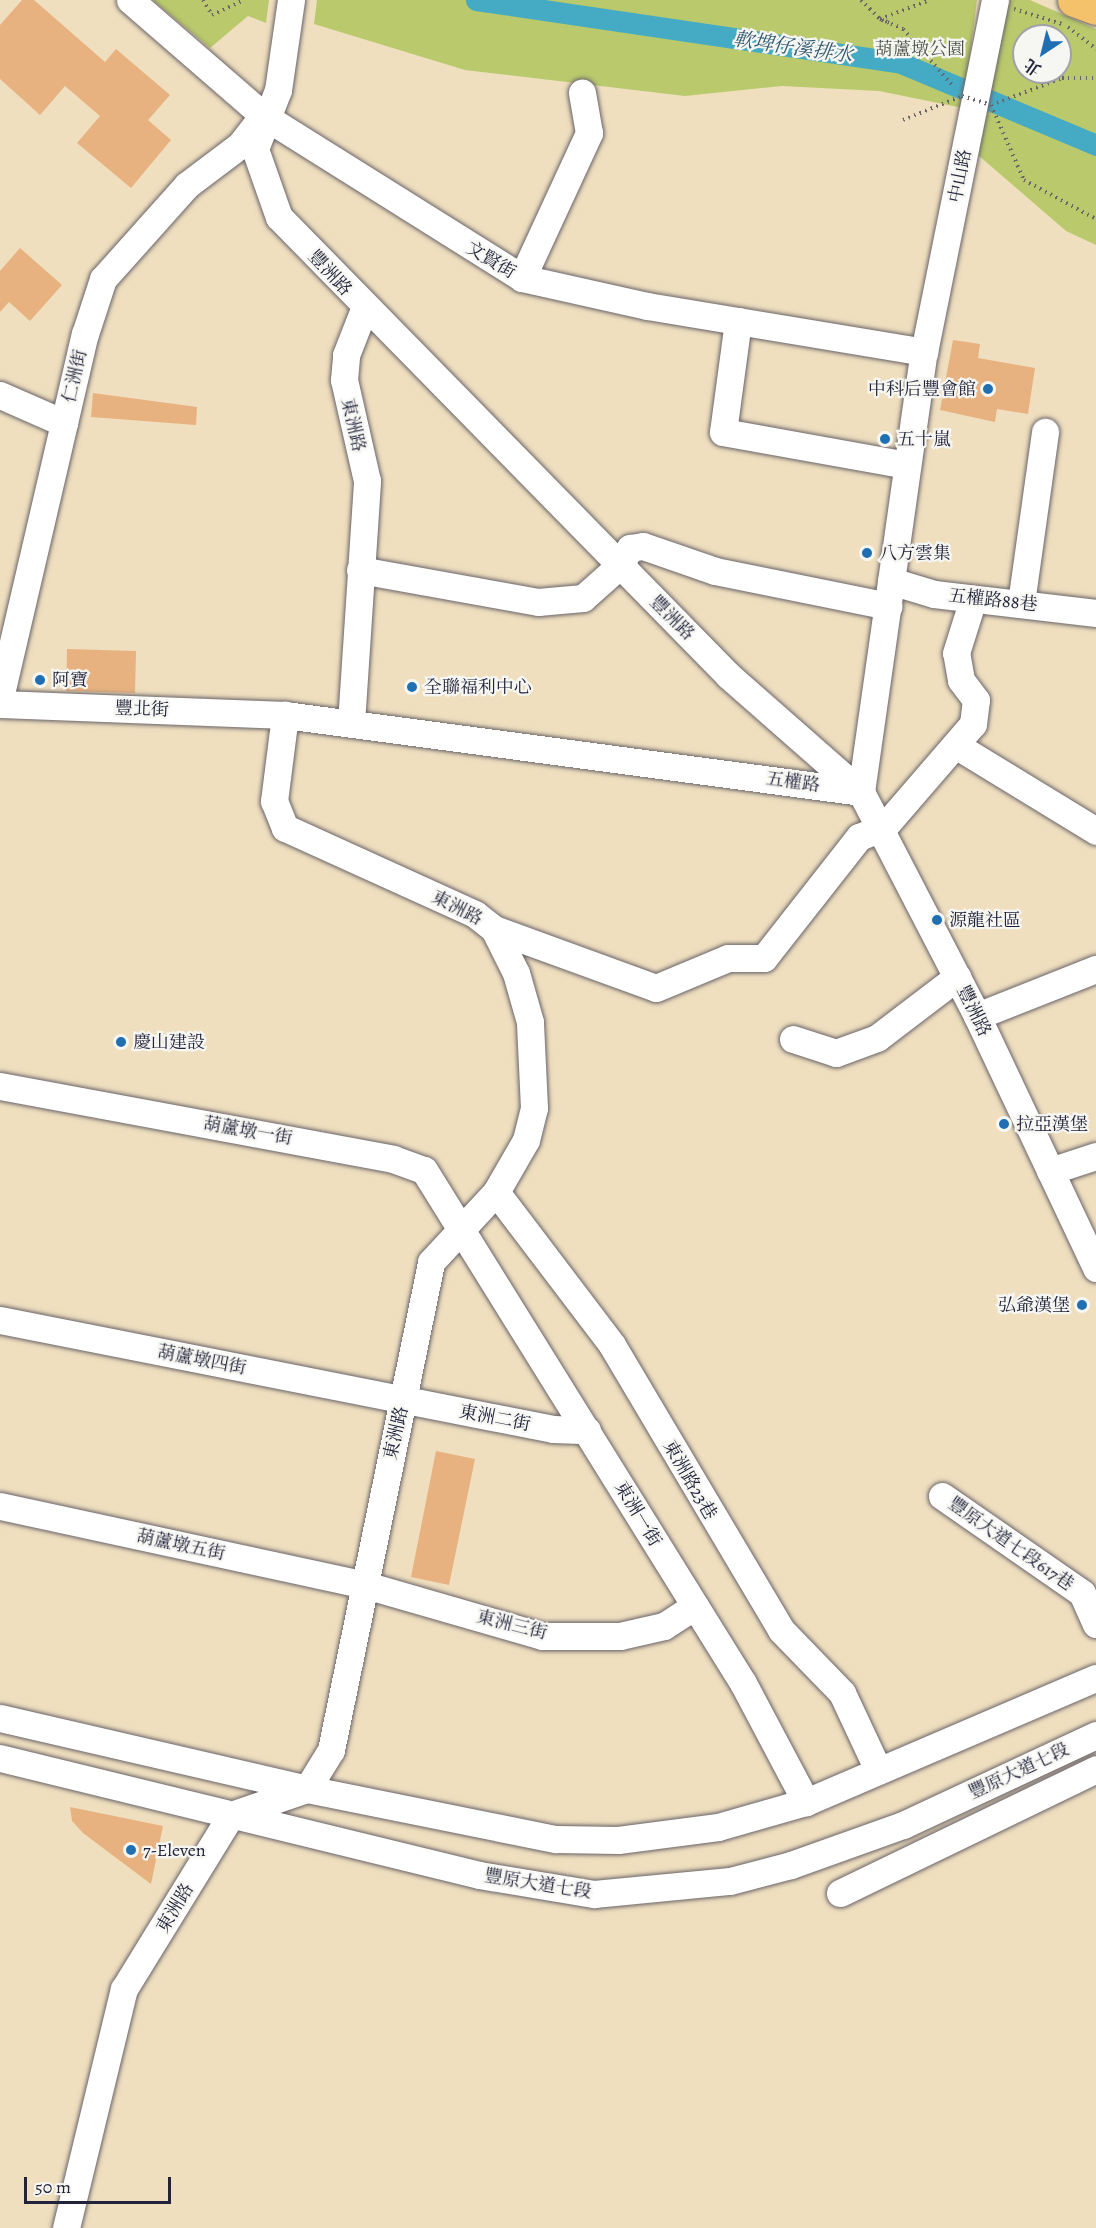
<!DOCTYPE html>
<meta charset="utf-8">
<style>
body{margin:0}
#map{position:relative;width:1096px;height:2228px;overflow:hidden;background:#efdfbf;font-family:Alegreya,"Noto Serif TC",serif}
div>[style]{position:absolute}
.green>*{inset:0;background:#b9c96c}
.canal>*{height:21px;margin:-10.5px;padding:0 10.5px;transform-origin:10.5px;border-radius:10.5px;background:#45abc4}
.building>*{inset:0;background:#e7b280}
.path>*{height:4px;margin-top:-2px;transform-origin:0;background:repeating-linear-gradient(90deg,#6a6469 0 1.5px,transparent 0 6px)}
.roads{filter:drop-shadow(0 0 2px #6a6469) drop-shadow(0 0 2px #6a6469)}
.minor>*{height:27px;margin:-13.5px;padding:0 13.5px;transform-origin:13.5px;border-radius:13.5px;background:#fff}
.major>*{height:33px;margin:-16.5px;padding:0 16.5px;transform-origin:16.5px;border-radius:16.5px;background:#f4c26a}
.path-bridge>*{height:4px;margin-top:-2px;transform-origin:0;background:repeating-linear-gradient(90deg,#6a6469 0 1.5px,transparent 0 6px)}
.dots>*{width:16px;height:16px;translate:-50% -50%;box-sizing:border-box;border:3px solid #f6f6f2;border-radius:50%}
span{translate:-50% -50%;white-space:nowrap;text-align:center;line-height:1.15;-webkit-text-stroke:4.5px #f6f6f2;paint-order:stroke}
.park-label{font-size:18px;color:#4f544a}
.street-label{font-size:18px;color:#22223b}
.poi-label{font-size:18px;color:#22223b}
.right{translate:-100% -50%;text-align:right}
.left{translate:0 -50%;text-align:left}
.water-label{font-size:20px;color:#305972;font-style:italic}
.north{position:absolute;left:1012px;top:24px;width:60px;height:60px;box-sizing:border-box;background:#f6f6f2;border:2px solid #a1a1a9;border-radius:50%;rotate:215deg;font-size:16px;font-weight:700;line-height:24px;text-align:center;color:#22223b}
.north::after{content:'';display:block;margin:auto;width:21px;height:27px;background:#1f6fb2;clip-path:polygon(50% 0,100% 100%,50% 72%,0 100%)}
.scale{position:absolute;left:24px;top:2177px;width:147px;height:27px;box-sizing:border-box;border:3px solid #22223b;border-top:0;padding-left:8px;font-size:18px;line-height:21px;white-space:nowrap;color:#22223b;-webkit-text-stroke:4px #f6f6f2;paint-order:stroke}
</style>
<div id="map">
<div class="green">
<i style="clip-path:polygon(153px 0,269px 0,266px 23px,248px 16px,210px 48px)"></i>
<i style="clip-path:polygon(317px 0,977px 0,963px 108px,879px 91px,782px 86px,685px 96px,465px 70px,314px 24px)"></i>
<i style="clip-path:polygon(evenodd,1010px 0,1030px 0,1096px 29px,1096px 245px,1066px 231px,971px 149px,1010px 0,1024px 36px,1060px 36px,1060px 72px,1024px 72px,1024px 36px)"></i>
</div>
<div class="canal">
<i style="left:476px;top:0;width:430px;rotate:8.4deg"></i>
<i style="left:901px;top:63px;width:212px;rotate:22.8deg"></i>
</div>
<div class="building">
<i style="clip-path:polygon(22px 0,34px 0,105px 62px,116px 49px,170px 95px,148px 120px,171px 140px,131px 188px,77px 143px,100px 116px,65px 86px,40px 115px,0 79px,0 25px)"></i>
<i style="clip-path:polygon(20px 248px,62px 285px,30px 321px,9px 302px,0 312px,0 271px)"></i>
<i style="clip-path:polygon(953px 340px,980px 344px,978px 358px,1035px 368px,1028px 414px,997px 409px,995px 422px,940px 410px)"></i>
<i style="clip-path:polygon(93px 393px,197px 407px,196px 425px,91px 417px)"></i>
<i style="clip-path:polygon(67px 649px,136px 651px,135px 693px,66px 691px)"></i>
<i style="clip-path:polygon(436px 1451px,475px 1459px,449px 1585px,411px 1577px)"></i>
<i style="clip-path:polygon(70px 1807px,163px 1826px,151px 1884px,83px 1833px,72px 1821px)"></i>
</div>
<div class="path">
<i style="left:203px;top:0;width:17px;rotate:59deg"></i>
<i style="left:212px;top:15px;width:35px;rotate:-25deg"></i>
<i style="left:861px;top:0;width:27px;rotate:45deg"></i>
<i style="left:880px;top:19px;width:53px;rotate:-20.8deg"></i>
<i style="left:1014px;top:9px;width:50px;rotate:17.4deg"></i>
<i style="left:889px;top:23px;width:10px;rotate:-156deg"></i>
<i style="left:880px;top:19px;width:25px;rotate:23deg"></i>
<i style="left:903px;top:29px;width:77px;rotate:48.7deg"></i>
<i style="left:1068px;top:27px;width:36px;rotate:38deg"></i>
<i style="left:997px;top:103px;width:70px;rotate:-21deg"></i>
<i style="left:1062px;top:78px;width:34px"></i>
<i style="left:1024px;top:180px;width:82px;rotate:28.4deg"></i>
</div>
<div class="roads">
<div class="minor">
<i style="left:130px;top:0;width:177px;rotate:40.9deg"></i>
<i style="left:264px;top:116px;width:305px;rotate:32.1deg"></i>
<i style="left:522px;top:278px;width:128px;rotate:12.6deg"></i>
<i style="left:647px;top:306px;width:281px;rotate:9.4deg"></i>
<i style="left:291px;top:0;width:91px;rotate:98.2deg"></i>
<i style="left:278px;top:90px;width:63px;rotate:111.3deg"></i>
<i style="left:255px;top:149px;width:72px;rotate:70.6deg"></i>
<i style="left:279px;top:217px;width:643px;rotate:45.57deg"></i>
<i style="left:729px;top:676px;width:176px;rotate:41.3deg"></i>
<i style="left:861px;top:792px;width:252px;rotate:62.6deg"></i>
<i style="left:977px;top:1016px;width:279px;rotate:64.7deg"></i>
<i style="left:522px;top:278px;width:160px;rotate:-65.2deg"></i>
<i style="left:589px;top:133px;width:41px;rotate:-99.9deg"></i>
<i style="left:738px;top:321px;width:112px;rotate:97.7deg"></i>
<i style="left:723px;top:432px;width:186px;rotate:10.2deg"></i>
<i style="left:0;top:395px;width:70px;rotate:23.6deg"></i>
<i style="left:360px;top:570px;width:181px;rotate:10.2deg"></i>
<i style="left:538px;top:602px;width:45px;rotate:-5.1deg"></i>
<i style="left:583px;top:598px;width:50px;rotate:-41.7deg"></i>
<i style="left:620px;top:565px;width:20px;rotate:-60deg"></i>
<i style="left:630px;top:548px;width:13px;rotate:-9deg"></i>
<i style="left:643px;top:546px;width:76px;rotate:19.1deg"></i>
<i style="left:715px;top:571px;width:177px;rotate:11.4deg"></i>
<i style="left:891px;top:581px;width:45px;rotate:16.8deg"></i>
<i style="left:934px;top:594px;width:163px;rotate:6.7deg"></i>
<i style="left:1021px;top:603px;width:173px;rotate:-82deg"></i>
<i style="left:0;top:698px;width:374px;rotate:-76.9deg"></i>
<i style="left:85px;top:334px;width:58px;rotate:-71.9deg"></i>
<i style="left:103px;top:279px;width:126px;rotate:-48.2deg"></i>
<i style="left:187px;top:185px;width:66px;rotate:-37deg"></i>
<i style="left:240px;top:145px;width:31px;rotate:-52deg"></i>
<i style="left:0;top:704px;width:285px;rotate:2.2deg"></i>
<i style="left:285px;top:715px;width:581px;rotate:7.61deg"></i>
<i style="left:351px;top:723px;width:243px;rotate:-86.2deg"></i>
<i style="left:367px;top:481px;width:104px;rotate:-102.8deg"></i>
<i style="left:344px;top:380px;width:25px;rotate:-85deg"></i>
<i style="left:346px;top:355px;width:49px;rotate:-68.6deg"></i>
<i style="left:957px;top:746px;width:163px;rotate:31.4deg"></i>
<i style="left:861px;top:792px;width:444px;rotate:-81.9deg"></i>
<i style="left:924px;top:352px;width:359px;rotate:-78.6deg"></i>
<i style="left:494px;top:929px;width:172px;rotate:20deg"></i>
<i style="left:656px;top:988px;width:78px;rotate:-22.6deg"></i>
<i style="left:728px;top:958px;width:36px"></i>
<i style="left:764px;top:958px;width:154px;rotate:-51.9deg"></i>
<i style="left:859px;top:837px;width:27px;rotate:-22deg"></i>
<i style="left:884px;top:827px;width:136px;rotate:-49.2deg"></i>
<i style="left:973px;top:724px;width:24px;rotate:-83deg"></i>
<i style="left:976px;top:700px;width:25px;rotate:-127deg"></i>
<i style="left:961px;top:680px;width:27px;rotate:-100deg"></i>
<i style="left:956px;top:653px;width:57px;rotate:-72.5deg"></i>
<i style="left:977px;top:1016px;width:128px;rotate:-21.6deg"></i>
<i style="left:793px;top:1039px;width:45px;rotate:18deg"></i>
<i style="left:836px;top:1053px;width:44px;rotate:-20.1deg"></i>
<i style="left:877px;top:1038px;width:101px;rotate:-37.3deg"></i>
<i style="left:0;top:1086px;width:400px;rotate:10.5deg"></i>
<i style="left:393px;top:1159px;width:33px;rotate:20deg"></i>
<i style="left:424px;top:1170px;width:604px;rotate:58.13deg"></i>
<i style="left:743px;top:1683px;width:135px;rotate:62.1deg"></i>
<i style="left:1050px;top:1171px;width:48px;rotate:-18.1deg"></i>
<i style="left:496px;top:1192px;width:192px;rotate:52.8deg"></i>
<i style="left:612px;top:1345px;width:331px;rotate:59.3deg"></i>
<i style="left:781px;top:1630px;width:88px;rotate:45.9deg"></i>
<i style="left:842px;top:1693px;width:85px;rotate:64.9deg"></i>
<i style="left:0;top:1320px;width:564px;rotate:11.15deg"></i>
<i style="left:553px;top:1429px;width:34px;rotate:2deg"></i>
<i style="left:942px;top:1496px;width:170px;rotate:34.7deg"></i>
<i style="left:1082px;top:1593px;width:34px;rotate:66deg"></i>
<i style="left:0;top:1506px;width:370px;rotate:12.2deg"></i>
<i style="left:362px;top:1584px;width:187px;rotate:16.1deg"></i>
<i style="left:542px;top:1636px;width:78px"></i>
<i style="left:620px;top:1636px;width:45px;rotate:-12.8deg"></i>
<i style="left:664px;top:1626px;width:37px;rotate:-33deg"></i>
<i style="left:0;top:1718px;width:315px;rotate:13deg"></i>
<i style="left:307px;top:1789px;width:254px;rotate:11.4deg"></i>
<i style="left:556px;top:1839px;width:62px;rotate:0.9deg"></i>
<i style="left:618px;top:1840px;width:101px;rotate:-7.4deg"></i>
<i style="left:718px;top:1827px;width:91px;rotate:-15.9deg"></i>
<i style="left:806px;top:1802px;width:315px;rotate:-23.2deg"></i>
<i style="left:0;top:1758px;width:493px;rotate:13.7deg"></i>
<i style="left:479px;top:1875px;width:117px;rotate:9.4deg"></i>
<i style="left:594px;top:1894px;width:137px;rotate:-5.5deg"></i>
<i style="left:730px;top:1881px;width:63px;rotate:-14.7deg"></i>
<i style="left:791px;top:1865px;width:119px;rotate:-19.7deg"></i>
<i style="left:903px;top:1825px;width:213px;rotate:-25deg"></i>
<i style="left:840px;top:1893px;width:284px;rotate:-25.8deg"></i>
<i style="left:66px;top:2228px;width:246px;rotate:-76.4deg"></i>
<i style="left:124px;top:1989px;width:204px;rotate:-58.4deg"></i>
<i style="left:231px;top:1815px;width:80px;rotate:-18.9deg"></i>
<i style="left:307px;top:1789px;width:46px;rotate:-58.4deg"></i>
<i style="left:331px;top:1750px;width:498px;rotate:-78.4deg"></i>
<i style="left:431px;top:1262px;width:96px;rotate:-47.1deg"></i>
<i style="left:496px;top:1192px;width:60px;rotate:-60deg"></i>
<i style="left:526px;top:1140px;width:33px;rotate:-76deg"></i>
<i style="left:534px;top:1108px;width:86px;rotate:-92.7deg"></i>
<i style="left:530px;top:1022px;width:51px;rotate:-105.9deg"></i>
<i style="left:516px;top:973px;width:49px;rotate:-116.6deg"></i>
<i style="left:494px;top:929px;width:24px;rotate:-142deg"></i>
<i style="left:475px;top:914px;width:209px;rotate:-155.6deg"></i>
<i style="left:285px;top:828px;width:29px;rotate:-112deg"></i>
<i style="left:274px;top:801px;width:87px;rotate:-82.7deg"></i>
</div>
<div class="major">
<i style="left:1074px;top:0;width:23px;rotate:20deg"></i>
</div>
</div>
<div class="path-bridge">
<i style="left:903px;top:120px;width:64px;rotate:-22.1deg"></i>
<i style="left:962px;top:96px;width:30px;rotate:17deg"></i>
<i style="left:991px;top:105px;width:82px;rotate:66.3deg"></i>
</div>
<div class="dots">
<i style="left:988px;top:389px;background:#1f6fb2"></i>
<i style="left:885px;top:439px;background:#1f6fb2"></i>
<i style="left:867px;top:553px;background:#1f6fb2"></i>
<i style="left:40px;top:680px;background:#1f6fb2"></i>
<i style="left:412px;top:687px;background:#1f6fb2"></i>
<i style="left:937px;top:920px;background:#1f6fb2"></i>
<i style="left:121px;top:1042px;background:#1f6fb2"></i>
<i style="left:1004px;top:1124px;background:#1f6fb2"></i>
<i style="left:1082px;top:1305px;background:#1f6fb2"></i>
<i style="left:131px;top:1850px;background:#1f6fb2"></i>
</div>
<div class="park-label">
<span style="left:920px;top:49px">葫蘆墩公園</span>
</div>
<div class="street-label">
<span style="left:960px;top:176px;rotate:-79deg">中山路</span>
<span style="left:491px;top:260px;rotate:31deg">文賢街</span>
<span style="left:330px;top:273px;rotate:47deg">豐洲路</span>
<span style="left:75px;top:376px;rotate:-77deg">仁洲街</span>
<span style="left:353px;top:425px;rotate:77deg">東洲路</span>
<span style="left:993px;top:600px;rotate:6deg">五權路88巷</span>
<span style="left:672px;top:618px;rotate:45deg">豐洲路</span>
<span style="left:142px;top:709px;rotate:2deg">豐北街</span>
<span style="left:793px;top:782px;rotate:8deg">五權路</span>
<span style="left:457px;top:908px;rotate:27deg">東洲路</span>
<span style="left:974px;top:1011px;rotate:64deg">豐洲路</span>
<span style="left:248px;top:1131px;rotate:10deg">葫蘆墩一街</span>
<span style="left:202px;top:1360px;rotate:11deg">葫蘆墩四街</span>
<span style="left:495px;top:1418px;rotate:11deg">東洲二街</span>
<span style="left:396px;top:1433px;rotate:-77deg">東洲路</span>
<span style="left:690px;top:1480px;rotate:60deg">東洲路23巷</span>
<span style="left:638px;top:1514px;rotate:59deg">東洲一街</span>
<span style="left:1011px;top:1544px;rotate:35deg">豐原大道七段617巷</span>
<span style="left:181px;top:1545px;rotate:12deg">葫蘆墩五街</span>
<span style="left:512px;top:1625px;rotate:14deg">東洲三街</span>
<span style="left:1019px;top:1771px;rotate:-25deg">豐原大道七段</span>
<span style="left:538px;top:1884px;rotate:9deg">豐原大道七段</span>
<span style="left:175px;top:1908px;rotate:-59deg">東洲路</span>
</div>
<div class="poi-label">
<span class="right" style="left:976px;top:389px">中科后豐會館</span>
<span class="left" style="left:897px;top:439px">五十嵐</span>
<span class="left" style="left:879px;top:553px">八方雲集</span>
<span class="left" style="left:52px;top:680px">阿寶</span>
<span class="left" style="left:424px;top:687px">全聯福利中心</span>
<span class="left" style="left:949px;top:920px">源龍社區</span>
<span class="left" style="left:133px;top:1042px">慶山建設</span>
<span class="left" style="left:1016px;top:1124px">拉亞漢堡</span>
<span class="right" style="left:1070px;top:1305px">弘爺漢堡</span>
<span class="left" style="left:143px;top:1850px">7-Eleven</span>
</div>
<div class="water-label">
<span style="left:793px;top:47px;rotate:8deg">軟埤仔溪排水</span>
</div>
<div class="north">北</div>
<div class="scale">50 m</div>
</div>
